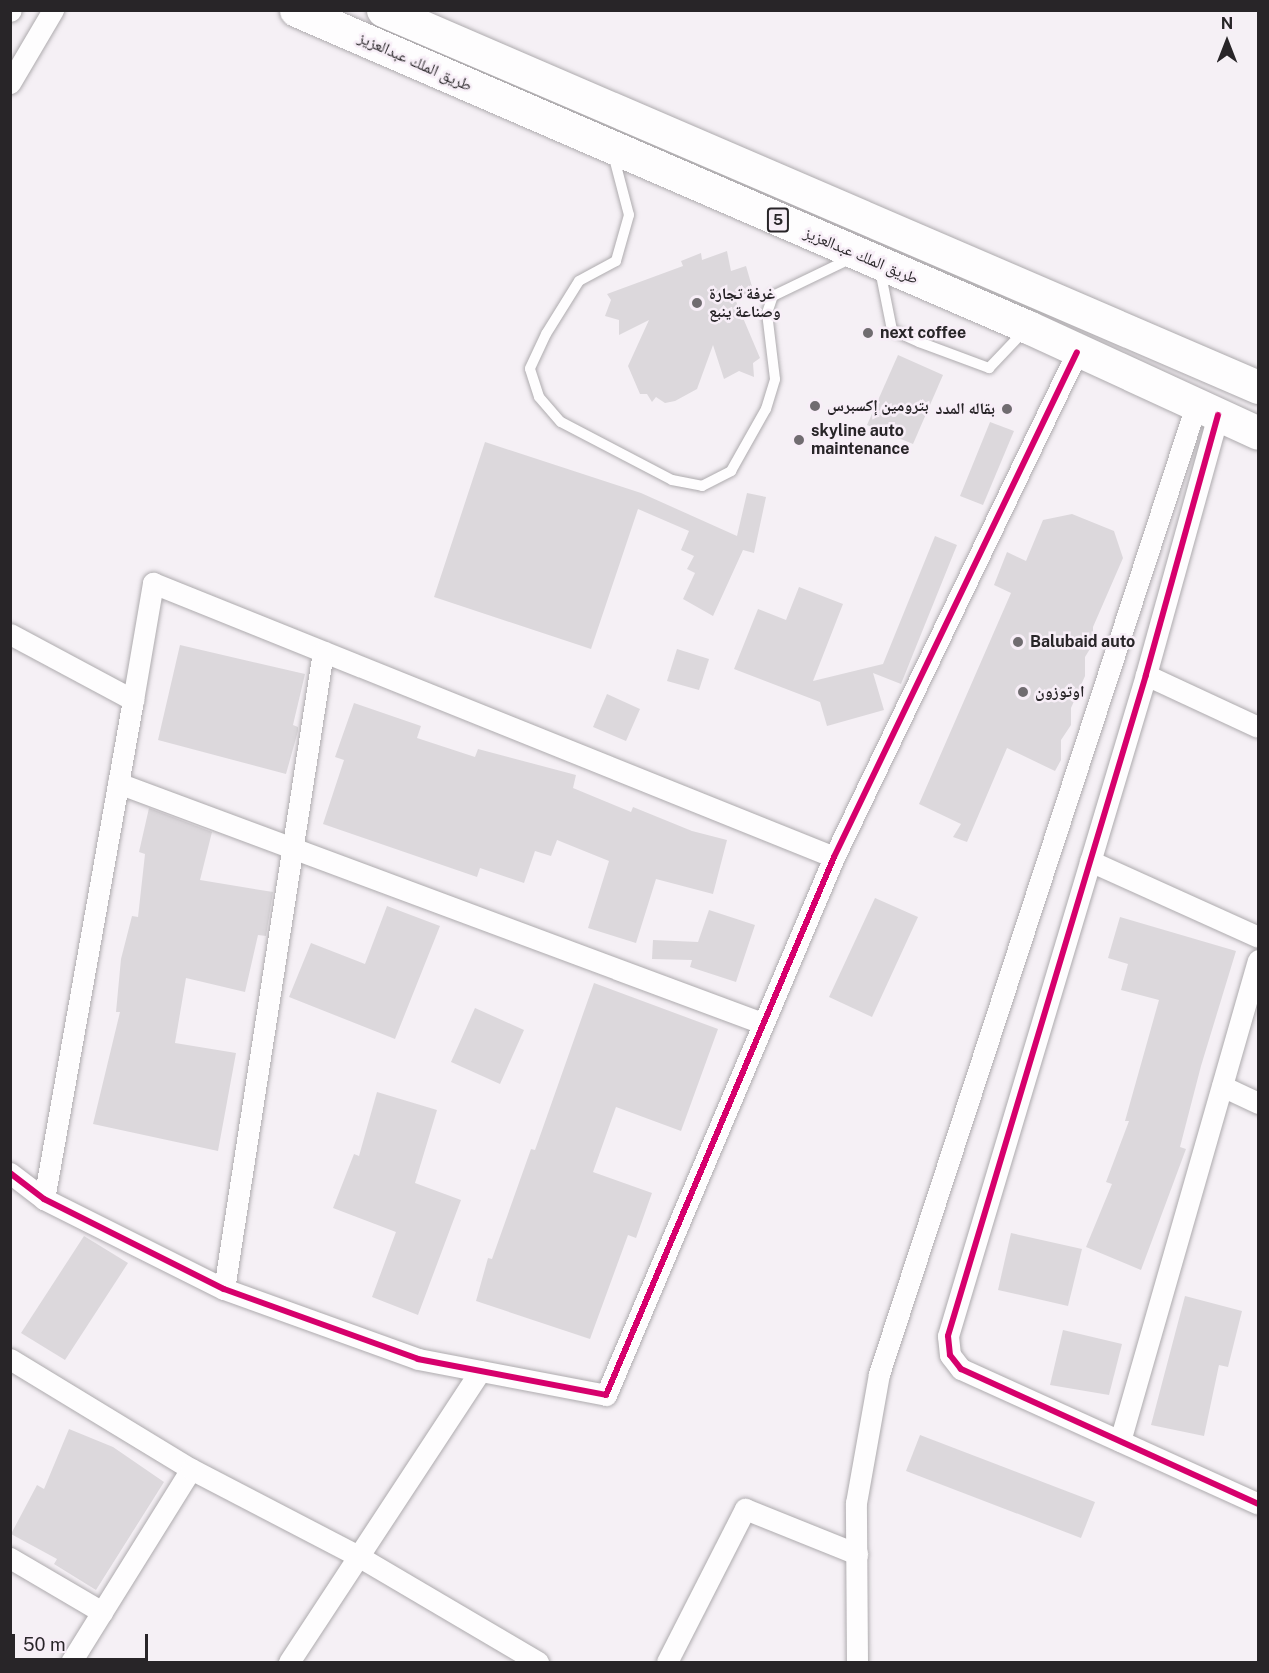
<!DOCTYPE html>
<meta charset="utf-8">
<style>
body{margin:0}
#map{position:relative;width:1269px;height:1673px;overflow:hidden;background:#f5f0f5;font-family:"Public Sans","Noto Naskh Arabic",sans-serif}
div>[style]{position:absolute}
.building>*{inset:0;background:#dcd8dc}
.roads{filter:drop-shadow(0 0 2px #aeabae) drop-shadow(0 0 2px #aeabae)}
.lane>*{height:10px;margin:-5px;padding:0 5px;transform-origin:5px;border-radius:5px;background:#fefdfe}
.street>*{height:21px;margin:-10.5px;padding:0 10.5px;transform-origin:10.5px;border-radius:10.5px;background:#fefdfe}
.highway>*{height:33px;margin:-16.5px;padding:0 16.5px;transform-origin:16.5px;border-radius:16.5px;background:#fefdfe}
.cycleway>*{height:6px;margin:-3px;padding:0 3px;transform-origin:3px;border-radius:3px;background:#d6006c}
.dots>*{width:16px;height:16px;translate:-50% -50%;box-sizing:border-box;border:3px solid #f7eef7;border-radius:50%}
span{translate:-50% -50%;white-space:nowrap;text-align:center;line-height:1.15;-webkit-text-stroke:5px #f7eef7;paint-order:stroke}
.shield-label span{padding:2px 4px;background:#f7eef7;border:2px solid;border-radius:4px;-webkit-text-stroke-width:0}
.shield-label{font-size:15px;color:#282528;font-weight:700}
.street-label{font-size:16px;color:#282528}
.poi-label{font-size:16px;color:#282528;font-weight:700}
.left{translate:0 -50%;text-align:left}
.right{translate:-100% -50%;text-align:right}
.frame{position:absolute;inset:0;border:12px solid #282528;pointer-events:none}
.north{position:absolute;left:1197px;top:12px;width:60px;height:60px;-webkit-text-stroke:4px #f7eef7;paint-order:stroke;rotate:0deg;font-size:16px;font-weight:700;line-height:24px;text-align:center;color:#282528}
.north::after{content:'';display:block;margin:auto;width:21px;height:27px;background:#282528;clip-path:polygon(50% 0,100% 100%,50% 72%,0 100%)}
.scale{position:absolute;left:12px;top:1634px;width:136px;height:27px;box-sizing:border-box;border:3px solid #282528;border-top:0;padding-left:8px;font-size:18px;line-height:21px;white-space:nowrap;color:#282528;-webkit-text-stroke:4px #f7eef7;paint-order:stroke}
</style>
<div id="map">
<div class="building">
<i style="clip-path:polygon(727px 251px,731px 271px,746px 266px,753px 290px,735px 299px,760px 358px,753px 363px,754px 377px,739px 371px,724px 379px,713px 345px,697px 389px,675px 401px,665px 403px,656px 397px,652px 402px,647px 394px,640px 394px,628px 366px,649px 320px,619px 335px,619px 320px,605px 316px,611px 300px,607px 294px,683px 266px,681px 261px,701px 253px,702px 260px)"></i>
<i style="clip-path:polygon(898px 355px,943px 375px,913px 444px,867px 425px)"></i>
<i style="clip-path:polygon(990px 422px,1014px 431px,983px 505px,960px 496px)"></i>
<i style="clip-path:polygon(485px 442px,641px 493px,737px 536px,747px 493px,766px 497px,754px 553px,743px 550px,713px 616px,683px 599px,695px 573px,687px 569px,694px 556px,681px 550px,689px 531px,638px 509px,591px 649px,434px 597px)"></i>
<i style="clip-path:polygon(1072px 514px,1114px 531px,1123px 558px,1093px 627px,1093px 644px,1085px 657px,1085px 676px,1071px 708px,1071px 725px,1061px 740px,1061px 760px,1055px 771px,1007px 748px,967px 842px,953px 837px,961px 824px,919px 804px,1011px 593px,994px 585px,1007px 552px,1026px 561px,1043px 520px)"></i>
<i style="clip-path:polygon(935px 536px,957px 545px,901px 684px,873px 673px,884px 710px,827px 726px,820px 702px,734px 669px,758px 609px,786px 620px,799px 587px,843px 604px,813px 681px,883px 664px)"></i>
<i style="clip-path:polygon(180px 645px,305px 674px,293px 725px,298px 727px,298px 731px,286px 774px,158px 740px)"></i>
<i style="clip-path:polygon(677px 649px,709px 659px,699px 690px,667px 681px)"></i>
<i style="clip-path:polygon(607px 694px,640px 709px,626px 741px,593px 727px)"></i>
<i style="clip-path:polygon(354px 703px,421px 726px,417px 738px,475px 757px,478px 749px,576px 775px,573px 788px,631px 812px,633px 807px,692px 831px,727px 840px,713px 894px,656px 879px,636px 943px,588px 928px,609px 861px,557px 840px,551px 856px,535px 851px,524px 883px,480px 868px,477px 877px,323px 824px,344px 760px,335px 757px)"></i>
<i style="clip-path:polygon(149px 808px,212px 832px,200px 880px,273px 892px,266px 936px,258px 935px,245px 992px,186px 978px,175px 1043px,236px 1053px,218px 1151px,93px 1124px,120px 1012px,116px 1012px,121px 959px,132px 916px,138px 917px,145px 854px,139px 852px)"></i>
<i style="clip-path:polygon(875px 898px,918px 917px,872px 1017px,829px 997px)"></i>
<i style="clip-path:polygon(387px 906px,440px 926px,395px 1039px,289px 997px,311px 943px,365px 964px)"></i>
<i style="clip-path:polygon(709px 910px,755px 925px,736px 982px,690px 967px,692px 960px,652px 959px,653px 940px,698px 942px)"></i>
<i style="clip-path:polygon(1120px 917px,1236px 951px,1201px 1066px,1180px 1147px,1186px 1149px,1141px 1270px,1086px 1247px,1112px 1184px,1106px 1182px,1129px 1121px,1125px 1121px,1159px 1000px,1121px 990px,1128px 964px,1108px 958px)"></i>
<i style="clip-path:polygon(594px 983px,718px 1029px,681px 1131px,616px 1107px,593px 1172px,652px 1193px,636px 1238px,628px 1235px,590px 1339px,476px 1301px,488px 1258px,492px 1259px,531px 1149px,535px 1150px)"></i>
<i style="clip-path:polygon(475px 1008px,524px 1030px,500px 1084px,451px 1062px)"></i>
<i style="clip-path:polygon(377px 1092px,437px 1110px,415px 1183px,461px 1200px,418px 1315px,372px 1297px,396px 1232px,333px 1208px,354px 1154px,359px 1156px)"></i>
<i style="clip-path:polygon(1011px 1233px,1082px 1249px,1068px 1306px,998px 1290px)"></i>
<i style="clip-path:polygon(84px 1236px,128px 1263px,65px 1360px,21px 1333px)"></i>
<i style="clip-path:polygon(1185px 1296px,1242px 1311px,1228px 1367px,1219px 1365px,1204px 1436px,1151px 1425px)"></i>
<i style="clip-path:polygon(1063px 1330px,1122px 1344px,1109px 1395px,1050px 1385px)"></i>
<i style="clip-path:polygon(69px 1429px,113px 1447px,164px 1482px,96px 1590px,54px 1564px,57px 1559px,11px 1534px,37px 1485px,44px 1489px)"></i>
<i style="clip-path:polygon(920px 1435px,1095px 1502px,1081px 1538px,906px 1471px)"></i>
</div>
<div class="roads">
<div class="lane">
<i style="left:613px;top:154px;width:63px;rotate:75.3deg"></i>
<i style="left:629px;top:215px;width:48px;rotate:105.8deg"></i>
<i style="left:616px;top:261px;width:42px;rotate:151.6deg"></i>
<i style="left:579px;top:281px;width:62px;rotate:121.9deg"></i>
<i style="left:546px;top:334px;width:38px;rotate:115deg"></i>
<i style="left:530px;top:369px;width:29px;rotate:72deg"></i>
<i style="left:539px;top:397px;width:33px;rotate:49deg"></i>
<i style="left:561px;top:422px;width:125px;rotate:27.6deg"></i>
<i style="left:672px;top:480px;width:31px;rotate:11deg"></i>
<i style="left:702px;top:486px;width:33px;rotate:-27deg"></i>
<i style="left:731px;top:471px;width:71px;rotate:-60.6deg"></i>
<i style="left:766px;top:409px;width:31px;rotate:-73deg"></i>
<i style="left:775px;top:379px;width:66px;rotate:-96.9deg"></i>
<i style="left:767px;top:313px;width:18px;rotate:-71deg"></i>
<i style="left:773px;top:296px;width:88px;rotate:-25.7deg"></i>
<i style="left:880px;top:270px;width:61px;rotate:78.7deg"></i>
<i style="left:892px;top:330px;width:30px;rotate:24deg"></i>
<i style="left:919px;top:342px;width:75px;rotate:20.4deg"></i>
<i style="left:989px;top:368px;width:54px;rotate:-46.5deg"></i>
</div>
<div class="street">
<i style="left:10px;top:11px;width:1px;rotate:-45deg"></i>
<i style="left:10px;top:83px;width:85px;rotate:-59.5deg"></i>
<i style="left:1218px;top:415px;width:270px;rotate:105.5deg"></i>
<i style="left:1146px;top:675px;width:690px;rotate:106.68deg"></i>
<i style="left:948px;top:1336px;width:19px;rotate:84deg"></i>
<i style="left:950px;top:1355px;width:18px;rotate:52deg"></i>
<i style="left:961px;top:1369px;width:326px;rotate:24.4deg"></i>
<i style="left:10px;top:634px;width:140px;rotate:28.2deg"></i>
<i style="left:133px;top:700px;width:507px;rotate:100.11deg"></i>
<i style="left:1146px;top:675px;width:123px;rotate:24.9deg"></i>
<i style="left:133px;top:700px;width:119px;rotate:-80.3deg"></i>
<i style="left:153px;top:583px;width:734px;rotate:21.92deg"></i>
<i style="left:118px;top:783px;width:687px;rotate:20.44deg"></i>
<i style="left:1090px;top:861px;width:184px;rotate:24.3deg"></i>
<i style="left:1222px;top:1086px;width:40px;rotate:25deg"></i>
<i style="left:10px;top:1173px;width:43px;rotate:37.4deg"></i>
<i style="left:44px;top:1199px;width:201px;rotate:26.6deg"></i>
<i style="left:224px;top:1289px;width:206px;rotate:19.8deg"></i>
<i style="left:418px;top:1359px;width:191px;rotate:10.8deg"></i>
<i style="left:606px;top:1395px;width:584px;rotate:-67.03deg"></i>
<i style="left:834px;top:857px;width:560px;rotate:-64.3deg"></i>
<i style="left:224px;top:1289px;width:645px;rotate:-81.17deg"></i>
<i style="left:10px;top:1359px;width:212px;rotate:31.3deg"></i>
<i style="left:191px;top:1469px;width:227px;rotate:121.9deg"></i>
<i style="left:1120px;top:1441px;width:500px;rotate:-73.99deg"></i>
<i style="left:191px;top:1469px;width:188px;rotate:27.5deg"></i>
<i style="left:358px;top:1556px;width:209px;rotate:30.5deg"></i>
<i style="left:10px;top:1558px;width:107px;rotate:30.4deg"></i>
<i style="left:289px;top:1662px;width:348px;rotate:-56.7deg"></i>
<i style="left:667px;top:1662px;width:172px;rotate:-63deg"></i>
<i style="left:745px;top:1509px;width:121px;rotate:21.9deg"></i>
<i style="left:857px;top:1662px;width:159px;rotate:-90.4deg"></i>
<i style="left:856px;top:1503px;width:131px;rotate:-79.9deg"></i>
<i style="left:879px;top:1374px;width:1020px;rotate:-71.88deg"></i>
</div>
<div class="highway">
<i style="left:296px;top:10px;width:798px;rotate:23.42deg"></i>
<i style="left:1028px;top:327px;width:253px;rotate:24.7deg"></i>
<i style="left:383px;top:10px;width:953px;rotate:23.31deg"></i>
</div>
</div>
<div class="cycleway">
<i style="left:1218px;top:415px;width:270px;rotate:105.5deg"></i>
<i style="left:1146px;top:675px;width:690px;rotate:106.68deg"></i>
<i style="left:948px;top:1336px;width:19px;rotate:84deg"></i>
<i style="left:950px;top:1355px;width:18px;rotate:52deg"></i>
<i style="left:961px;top:1369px;width:326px;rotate:24.4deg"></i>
<i style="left:10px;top:1173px;width:43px;rotate:37.4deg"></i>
<i style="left:44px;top:1199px;width:201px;rotate:26.6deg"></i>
<i style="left:224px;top:1289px;width:206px;rotate:19.8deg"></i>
<i style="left:418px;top:1359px;width:191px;rotate:10.8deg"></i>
<i style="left:606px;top:1395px;width:584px;rotate:-67.03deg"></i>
<i style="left:834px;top:857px;width:560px;rotate:-64.3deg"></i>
</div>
<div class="dots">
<i style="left:697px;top:303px;background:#706c70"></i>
<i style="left:868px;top:333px;background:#706c70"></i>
<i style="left:815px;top:406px;background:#706c70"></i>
<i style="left:1007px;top:409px;background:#706c70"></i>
<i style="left:799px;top:440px;background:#706c70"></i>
<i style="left:1018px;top:642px;background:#706c70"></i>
<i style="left:1023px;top:692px;background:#706c70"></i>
</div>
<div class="shield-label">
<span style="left:778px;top:220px">5</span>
</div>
<div class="street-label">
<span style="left:415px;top:62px;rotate:24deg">طريق الملك عبدالعزيز</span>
<span style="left:861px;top:256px;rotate:23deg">طريق الملك عبدالعزيز</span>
</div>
<div class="poi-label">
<span class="left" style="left:709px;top:303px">غرفة تجارة<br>وصناعة ينبع</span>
<span class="left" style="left:880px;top:333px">next coffee</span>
<span class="left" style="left:827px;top:406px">بترومين إكسبرس</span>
<span class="right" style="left:995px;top:409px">بقاله المدد</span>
<span class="left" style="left:811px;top:440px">skyline auto<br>maintenance</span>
<span class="left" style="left:1030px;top:642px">Balubaid auto</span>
<span class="left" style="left:1035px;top:692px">اوتوزون</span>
</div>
<div class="frame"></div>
<div class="north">N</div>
<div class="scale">50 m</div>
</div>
